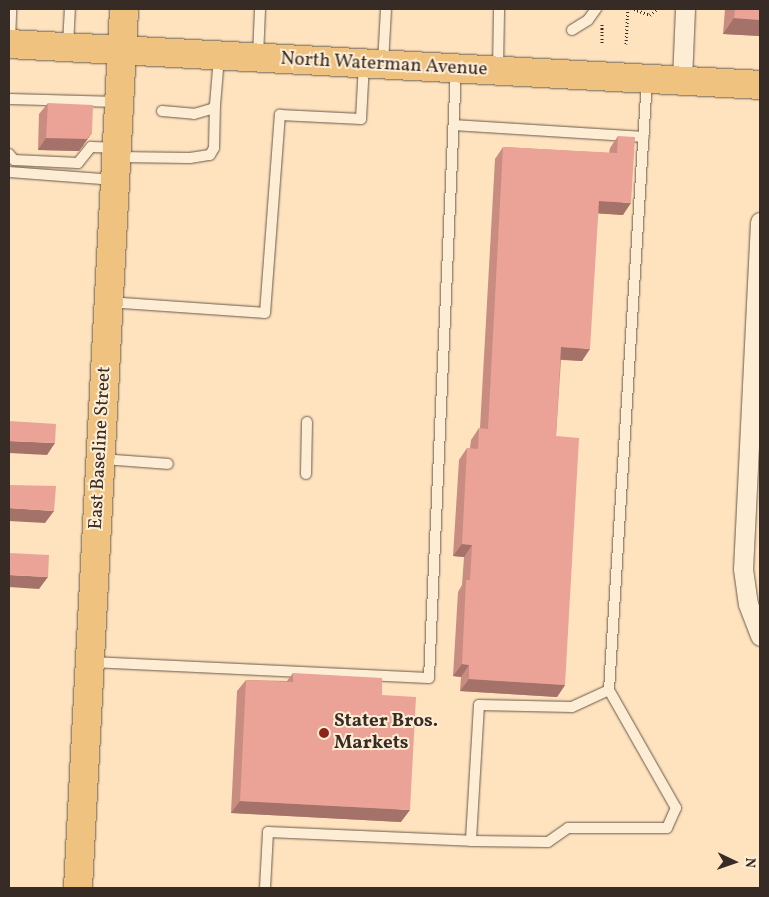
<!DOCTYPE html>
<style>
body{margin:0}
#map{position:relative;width:769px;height:897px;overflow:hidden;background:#fee3be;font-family:Vollkorn,serif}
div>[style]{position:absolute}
.path>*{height:3px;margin-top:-1.5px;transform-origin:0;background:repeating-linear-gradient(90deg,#372b25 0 1px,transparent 0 3.5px)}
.roads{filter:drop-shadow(0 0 1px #69594b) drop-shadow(0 0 1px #69594b)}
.service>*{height:10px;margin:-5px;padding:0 5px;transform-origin:5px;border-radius:5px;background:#feedd5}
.minor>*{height:19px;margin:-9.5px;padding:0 9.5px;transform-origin:9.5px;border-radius:9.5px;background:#feedd5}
.primary>*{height:28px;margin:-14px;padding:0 14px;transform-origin:14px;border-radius:14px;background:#efc27f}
.wall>*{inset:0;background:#c98c81}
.shaded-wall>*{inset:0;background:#a47269}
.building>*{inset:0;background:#eaa396}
.dots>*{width:14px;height:14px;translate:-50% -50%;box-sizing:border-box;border:2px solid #feedd5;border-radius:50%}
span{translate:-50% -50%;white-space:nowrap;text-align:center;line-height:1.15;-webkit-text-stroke:4px #feedd5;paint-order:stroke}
.street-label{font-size:19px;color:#372b25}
.poi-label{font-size:19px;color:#372b25;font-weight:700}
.left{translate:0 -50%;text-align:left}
.frame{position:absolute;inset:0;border:10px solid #372b25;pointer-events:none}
.north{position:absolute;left:709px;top:837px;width:50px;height:50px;-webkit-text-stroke:4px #feedd5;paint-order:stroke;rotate:93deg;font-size:14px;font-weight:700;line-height:20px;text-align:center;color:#372b25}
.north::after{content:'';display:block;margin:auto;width:18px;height:22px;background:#372b25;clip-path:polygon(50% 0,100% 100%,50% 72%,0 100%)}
</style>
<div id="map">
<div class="path">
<i style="left:634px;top:9px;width:17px;rotate:21deg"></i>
<i style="left:650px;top:15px;width:9px;rotate:-41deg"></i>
<i style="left:602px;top:43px;width:20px;rotate:-90deg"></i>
<i style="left:626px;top:44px;width:35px;rotate:-87deg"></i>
</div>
<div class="roads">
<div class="service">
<i style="left:572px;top:30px;width:19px;rotate:-32deg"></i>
<i style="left:588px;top:20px;width:14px;rotate:-54deg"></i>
<i style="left:10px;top:43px;width:34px;rotate:-88deg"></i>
<i style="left:68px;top:45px;width:36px;rotate:-87deg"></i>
<i style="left:258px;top:57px;width:48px;rotate:-87.6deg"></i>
<i style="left:383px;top:63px;width:54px;rotate:-86.8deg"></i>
<i style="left:498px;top:69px;width:60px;rotate:-89deg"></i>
<i style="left:9px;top:99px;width:109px;rotate:1.6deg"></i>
<i style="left:162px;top:111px;width:32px;rotate:5deg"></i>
<i style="left:194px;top:114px;width:19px;rotate:-16deg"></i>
<i style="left:212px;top:109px;width:5px;rotate:-53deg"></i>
<i style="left:215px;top:105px;width:48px;rotate:-85.2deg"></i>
<i style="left:454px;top:125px;width:190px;rotate:3.6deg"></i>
<i style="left:9px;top:154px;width:8px;rotate:50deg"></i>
<i style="left:14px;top:160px;width:64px;rotate:2.7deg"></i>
<i style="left:78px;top:163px;width:21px;rotate:-51deg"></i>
<i style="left:91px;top:147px;width:24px;rotate:2deg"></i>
<i style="left:118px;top:157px;width:72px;rotate:0.8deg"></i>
<i style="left:190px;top:158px;width:20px;rotate:-9deg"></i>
<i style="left:210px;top:155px;width:8px;rotate:-60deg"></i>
<i style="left:214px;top:148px;width:43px;rotate:-88.7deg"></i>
<i style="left:9px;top:172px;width:106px;rotate:4.3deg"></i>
<i style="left:109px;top:302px;width:156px;rotate:4deg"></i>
<i style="left:265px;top:313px;width:199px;rotate:-85.7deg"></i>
<i style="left:280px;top:115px;width:81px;rotate:2.8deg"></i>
<i style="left:361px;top:119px;width:55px;rotate:-86.9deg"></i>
<i style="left:102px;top:459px;width:66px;rotate:4.3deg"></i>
<i style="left:306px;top:474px;width:52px;rotate:-88.9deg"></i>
<i style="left:91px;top:662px;width:338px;rotate:2.7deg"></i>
<i style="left:429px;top:678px;width:610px;rotate:-87.46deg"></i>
<i style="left:609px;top:690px;width:41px;rotate:155.3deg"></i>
<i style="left:572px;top:707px;width:93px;rotate:-178.8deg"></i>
<i style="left:479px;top:705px;width:136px;rotate:93.4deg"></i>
<i style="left:471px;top:841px;width:77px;rotate:0.7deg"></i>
<i style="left:548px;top:842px;width:24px;rotate:-35deg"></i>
<i style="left:568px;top:828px;width:99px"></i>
<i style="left:667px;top:828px;width:22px;rotate:-66deg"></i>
<i style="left:676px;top:808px;width:136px;rotate:-119.6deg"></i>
<i style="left:609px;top:690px;width:611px;rotate:-86.44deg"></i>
<i style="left:265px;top:888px;width:56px;rotate:-86.9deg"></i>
<i style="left:268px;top:832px;width:203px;rotate:2.5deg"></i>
</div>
<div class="minor">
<i style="left:682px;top:80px;width:71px;rotate:-87.6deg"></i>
<i style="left:760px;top:222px;width:347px;rotate:92.8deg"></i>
<i style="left:743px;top:569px;width:35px;rotate:82deg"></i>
<i style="left:748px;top:604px;width:34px;rotate:69deg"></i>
</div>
<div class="primary">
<i style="left:9px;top:44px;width:752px;rotate:3.12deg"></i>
<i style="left:78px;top:888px;width:880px;rotate:-87deg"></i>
</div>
</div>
<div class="wall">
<i style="clip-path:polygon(725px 9px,760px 9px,760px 36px,723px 34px)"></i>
<i style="clip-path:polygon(48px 103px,84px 145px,79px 151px,38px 150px,39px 114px)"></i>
<i style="clip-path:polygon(618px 136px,623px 215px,598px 213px,582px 361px,561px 360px,556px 436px,565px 685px,557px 697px,460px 691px,461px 677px,453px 676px,458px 592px,462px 585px,464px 557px,453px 556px,459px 460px,467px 448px,470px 448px,471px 440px,479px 428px,480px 428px,495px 159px,503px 147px,609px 153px,610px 148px)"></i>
<i style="clip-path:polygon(293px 673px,382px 695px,401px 822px,231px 813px,237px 691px,246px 680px,287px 681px)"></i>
</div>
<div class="shaded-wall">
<i style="clip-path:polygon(734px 18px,760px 20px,760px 36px,723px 34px)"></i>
<i style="clip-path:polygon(92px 133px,79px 151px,38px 150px,46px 138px)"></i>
<i style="clip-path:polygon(599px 201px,631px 203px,623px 215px,590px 213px)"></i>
<i style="clip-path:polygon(561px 347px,590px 349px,582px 361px,553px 359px)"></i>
<i style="clip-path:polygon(9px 441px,55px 443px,47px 455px,9px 453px)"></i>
<i style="clip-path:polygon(9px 508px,54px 511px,45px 523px,9px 521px)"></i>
<i style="clip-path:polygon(462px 544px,472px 545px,464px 557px,453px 556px)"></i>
<i style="clip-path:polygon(9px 575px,48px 577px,39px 589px,9px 587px)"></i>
<i style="clip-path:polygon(462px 664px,469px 665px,461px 677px,453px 676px)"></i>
<i style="clip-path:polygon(469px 679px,565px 685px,557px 697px,460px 691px)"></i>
<i style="clip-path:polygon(240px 801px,410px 810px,401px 822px,231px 813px)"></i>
</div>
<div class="building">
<i style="clip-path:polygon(735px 9px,760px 9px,760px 20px,734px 18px)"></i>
<i style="clip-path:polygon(48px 103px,93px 105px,92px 133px,87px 139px,46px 138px)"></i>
<i style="clip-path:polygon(618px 136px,635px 137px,631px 203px,599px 201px,590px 349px,561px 347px,556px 436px,579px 438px,565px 685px,469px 679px,469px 665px,462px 664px,466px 580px,470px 580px,472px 545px,462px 544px,467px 448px,478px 449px,479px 428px,488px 429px,503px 147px,617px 153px)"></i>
<i style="clip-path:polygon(9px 421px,56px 424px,55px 443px,9px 441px)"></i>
<i style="clip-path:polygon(9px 485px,56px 486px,54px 511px,9px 508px)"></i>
<i style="clip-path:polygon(9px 553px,49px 555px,48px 577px,9px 575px)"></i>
<i style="clip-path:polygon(293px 673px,382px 678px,382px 695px,416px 697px,410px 810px,240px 801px,246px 680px,293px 682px)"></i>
</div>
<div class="dots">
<i style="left:324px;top:733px;background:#8f2418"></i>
</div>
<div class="street-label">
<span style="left:384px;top:65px;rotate:3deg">North Waterman Avenue</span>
<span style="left:101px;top:448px;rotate:-87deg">East Baseline Street</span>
</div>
<div class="poi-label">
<span class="left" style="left:334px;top:733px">Stater Bros.<br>Markets</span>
</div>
<div class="frame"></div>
<div class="north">N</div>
</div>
